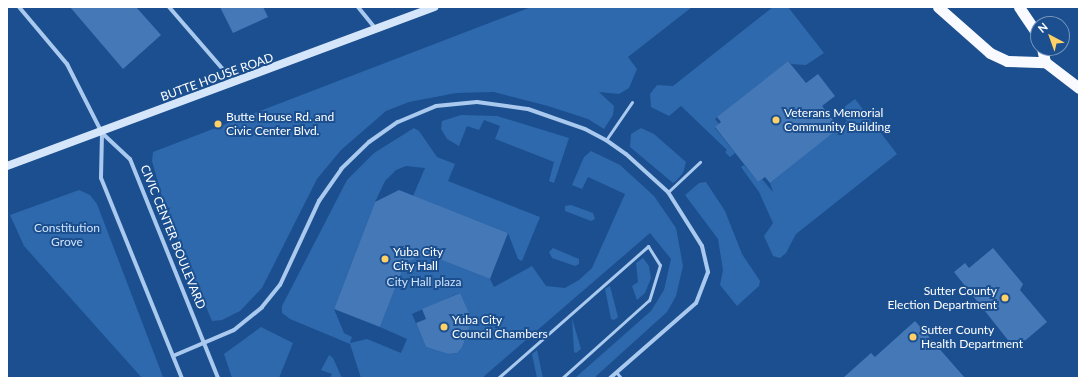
<!DOCTYPE html>
<style>
body{margin:0}
#map{position:relative;width:1086px;height:385px;overflow:hidden;background:#1b4f8f;font-family:Lato,sans-serif}
div>[style]{position:absolute}
.green>*{inset:0;background:#2e69ad}
.building>*{inset:0;background:#4478b7}
.service>*{height:3px;margin:-1.5px;padding:0 1.5px;transform-origin:1.5px;border-radius:1.5px;background:#a9c9ee}
.minor>*{height:4px;margin:-2px;padding:0 2px;transform-origin:2px;border-radius:2px;background:#a9c9ee}
.secondary>*{height:8px;margin:-4px;padding:0 4px;transform-origin:4px;border-radius:4px;background:#d6e6fa}
.trunk>*{height:11px;margin:-5.5px;padding:0 5.5px;transform-origin:5.5px;border-radius:5.5px;background:#f8faff}
.dots>*{width:11px;height:11px;translate:-50% -50%;box-sizing:border-box;border:2px solid #1b4f8f;border-radius:50%}
span{translate:-50% -50%;white-space:nowrap;text-align:center;line-height:1.15;-webkit-text-stroke:4px #1b4f8f;paint-order:stroke}
.street-label{font-size:12px;color:#fff}
.poi-label{font-size:12px;color:#fff}
.left{translate:0 -50%;text-align:left}
.right{translate:-100% -50%;text-align:right}
.park-label{font-size:12px;color:#cfe3fa}
.frame{position:absolute;inset:0;border:8px solid #fff;pointer-events:none}
.north{position:absolute;left:1030px;top:16px;width:40px;height:40px;box-sizing:border-box;background:#1b4f8f;border:1px solid #7695bc;border-radius:50%;rotate:319deg;font-size:11px;font-weight:700;line-height:16px;text-align:center;color:#fff}
.north::after{content:'';display:block;margin:auto;width:14px;height:18px;background:#ffd166;clip-path:polygon(50% 0,100% 100%,50% 72%,0 100%)}
</style>
<div id="map">
<div class="green">
<i style="clip-path:polygon(531px 7px,692px 7px,628px 57px,637px 69px,629px 88px,619px 94px,599px 92px,614px 106px,613px 115px,604px 129px,588px 119px,548px 106px,494px 92px,456px 93px,409px 102px,386px 111px,341px 150px,317px 179px,262px 288px,240px 311px,222px 320px,212px 321px,166px 211px,152px 161px,153px 152px)"></i>
<i style="clip-path:polygon(773px 7px,788px 7px,824px 53px,806px 65px,791px 64px,788px 61px,715px 119px,719px 124px,715px 128px,735px 153px,730px 157px,725px 152px,727px 150px,681px 106px,669px 116px,651px 107px,650px 94px,657px 85px,673px 86px)"></i>
<i style="clip-path:polygon(855px 99px,897px 154px,796px 234px,786px 253px,780px 258px,773px 256px,764px 236px,773px 223px,759px 192px,741px 167px,744px 165px,758px 182px,762px 179px,773px 192px,770px 183px,847px 121px,839px 111px)"></i>
<i style="clip-path:polygon(461px 115px,497px 116px,569px 138px,554px 183px,549px 181px,554px 162px,495px 139px,500px 126px,484px 120px,479px 130px,467px 126px,459px 146px,447px 139px,441px 129px,442px 121px)"></i>
<i style="clip-path:polygon(evenodd,414px 128px,419px 131px,437px 157px,455px 164px,448px 181px,540px 217px,522px 261px,518px 259px,508px 233px,413px 196px,425px 168px,406px 166px,396px 170px,385px 181px,375px 202px,334px 309px,344px 333px,352px 337px,350px 343px,367px 339px,401px 353px,407px 339px,380px 327px,405px 263px,426px 254px,490px 279px,494px 287px,532px 266px,546px 286px,565px 288px,579px 280px,592px 268px,625px 194px,588px 177px,582px 189px,572px 185px,584px 157px,591px 151px,620px 165px,654px 196px,676px 228px,683px 266px,676px 296px,667px 312px,594px 378px,575px 378px,651px 311px,664px 290px,671px 259px,650px 233px,482px 378px,361px 378px,350px 344px,290px 319px,282px 313px,282px 306px,347px 180px,374px 153px,414px 128px,459px 293px,472px 320px,462px 348px,457px 353px,448px 354px,426px 347px,412px 314px,459px 293px)"></i>
<i style="clip-path:polygon(641px 128px,654px 134px,686px 162px,683px 173px,676px 181px,673px 183px,630px 147px,631px 134px)"></i>
<i style="clip-path:polygon(706px 182px,725px 211px,742px 254px,760px 281px,759px 286px,737px 306px,720px 285px,723px 270px,718px 239px,685px 195px,699px 183px)"></i>
<i style="clip-path:polygon(79px 190px,90px 195px,97px 204px,163px 377px,142px 378px,24px 246px,10px 215px)"></i>
<i style="clip-path:polygon(571px 205px,593px 213px,595px 219px,591px 221px,565px 211px,565px 206px)"></i>
<i style="clip-path:polygon(553px 248px,579px 259px,579px 264px,575px 266px,552px 258px,549px 252px)"></i>
<i style="clip-path:polygon(643px 258px,649px 266px,651px 278px,645px 293px,637px 300px,632px 286px,638px 282px,636px 263px)"></i>
<i style="clip-path:polygon(610px 286px,618px 317px,614px 320px,611px 319px,605px 289px)"></i>
<i style="clip-path:polygon(572px 318px,581px 349px,576px 353px,574px 352px)"></i>
<i style="clip-path:polygon(261px 327px,293px 343px,279px 378px,232px 378px,224px 354px)"></i>
<i style="clip-path:polygon(537px 350px,543px 378px,537px 378px,532px 354px)"></i>
<i style="clip-path:polygon(329px 355px,333px 358px,342px 378px,330px 378px,332px 374px,321px 370px)"></i>
</div>
<div class="building">
<i style="clip-path:polygon(70px 7px,136px 7px,161px 35px,123px 69px)"></i>
<i style="clip-path:polygon(220px 7px,263px 7px,268px 17px,233px 33px)"></i>
<i style="clip-path:polygon(788px 61px,806px 83px,818px 74px,835px 96px,822px 106px,839px 128px,770px 183px,765px 177px,758px 182px,715px 127px,721px 122px,717px 117px)"></i>
<i style="clip-path:polygon(399px 190px,508px 233px,490px 279px,426px 254px,405px 263px,380px 327px,334px 309px,375px 202px)"></i>
<i style="clip-path:polygon(993px 248px,1023px 284px,1020px 290px,1047px 322px,1015px 349px,954px 272px,965px 263px,969px 268px)"></i>
<i style="clip-path:polygon(460px 293px,472px 320px,462px 348px,457px 353px,448px 354px,426px 347px,416px 323px,426px 319px,422px 309px)"></i>
<i style="clip-path:polygon(915px 321px,965px 378px,843px 378px,871px 353px,875px 357px)"></i>
</div>
<div class="service">
<i style="left:606px;top:140px;width:46px;rotate:-55.6deg"></i>
<i style="left:668px;top:192px;width:44px;rotate:-43.2deg"></i>
<i style="left:616px;top:372px;width:8px;rotate:50deg"></i>
<i style="left:498px;top:378px;width:200px;rotate:-41.3deg"></i>
<i style="left:648px;top:246px;width:22px;rotate:58deg"></i>
<i style="left:660px;top:265px;width:37px;rotate:107deg"></i>
<i style="left:649px;top:300px;width:117px;rotate:138.1deg"></i>
</div>
<div class="minor">
<i style="left:19px;top:7px;width:75px;rotate:49.9deg"></i>
<i style="left:67px;top:64px;width:77px;rotate:63.1deg"></i>
<i style="left:102px;top:133px;width:38px;rotate:43deg"></i>
<i style="left:130px;top:159px;width:236px;rotate:68.1deg"></i>
<i style="left:169px;top:7px;width:99px;rotate:49.1deg"></i>
<i style="left:358px;top:7px;width:28px;rotate:51deg"></i>
<i style="left:102px;top:133px;width:45px;rotate:91.3deg"></i>
<i style="left:101px;top:178px;width:216px;rotate:68deg"></i>
<i style="left:173px;top:356px;width:66px;rotate:-23.1deg"></i>
<i style="left:234px;top:330px;width:36px;rotate:-39deg"></i>
<i style="left:262px;top:307px;width:28px;rotate:-51deg"></i>
<i style="left:280px;top:285px;width:93px;rotate:-65.1deg"></i>
<i style="left:319px;top:201px;width:39px;rotate:-55deg"></i>
<i style="left:341px;top:169px;width:39px;rotate:-44deg"></i>
<i style="left:369px;top:142px;width:35px;rotate:-35deg"></i>
<i style="left:398px;top:122px;width:41px;rotate:-22.8deg"></i>
<i style="left:436px;top:106px;width:41px;rotate:-5.6deg"></i>
<i style="left:477px;top:102px;width:51px;rotate:7.8deg"></i>
<i style="left:528px;top:109px;width:60px;rotate:19.3deg"></i>
<i style="left:585px;top:129px;width:24px;rotate:28deg"></i>
<i style="left:606px;top:140px;width:24px;rotate:35deg"></i>
<i style="left:626px;top:154px;width:57px;rotate:42.1deg"></i>
<i style="left:668px;top:192px;width:64px;rotate:57.8deg"></i>
<i style="left:702px;top:246px;width:27px;rotate:77deg"></i>
<i style="left:708px;top:272px;width:33px;rotate:111deg"></i>
<i style="left:696px;top:303px;width:114px;rotate:138.9deg"></i>
</div>
<div class="secondary">
<i style="left:7px;top:166px;width:456px;rotate:-20.4deg"></i>
</div>
<div class="trunk">
<i style="left:938px;top:7px;width:69px;rotate:41.5deg"></i>
<i style="left:990px;top:53px;width:19px;rotate:25deg"></i>
<i style="left:1007px;top:61px;width:38px;rotate:2deg"></i>
<i style="left:1045px;top:62px;width:43px;rotate:37.4deg"></i>
<i style="left:1019px;top:7px;width:34px;rotate:56deg"></i>
<i style="left:1042px;top:48px;width:14px;rotate:78deg"></i>
</div>
<div class="dots">
<i style="left:776px;top:120px;background:#ffd166"></i>
<i style="left:218px;top:124px;background:#ffd166"></i>
<i style="left:385px;top:259px;background:#ffd166"></i>
<i style="left:1005px;top:298px;background:#ffd166"></i>
<i style="left:444px;top:327px;background:#ffd166"></i>
<i style="left:913px;top:337px;background:#ffd166"></i>
</div>
<div class="street-label">
<span style="left:217px;top:77px;rotate:-20deg">BUTTE HOUSE ROAD</span>
<span style="left:173px;top:237px;rotate:68deg">CIVIC CENTER BOULEVARD</span>
</div>
<div class="poi-label">
<span class="left" style="left:784px;top:120px">Veterans Memorial<br>Community Building</span>
<span class="left" style="left:226px;top:124px">Butte House Rd. and<br>Civic Center Blvd.</span>
<span class="left" style="left:393px;top:259px">Yuba City<br>City Hall</span>
<span class="right" style="left:997px;top:298px">Sutter County<br>Election Department</span>
<span class="left" style="left:452px;top:327px">Yuba City<br>Council Chambers</span>
<span class="left" style="left:921px;top:337px">Sutter County<br>Health Department</span>
</div>
<div class="park-label">
<span style="left:67px;top:235px">Constitution<br>Grove</span>
<span style="left:424px;top:282px">City Hall plaza</span>
</div>
<div class="frame"></div>
<div class="north">N</div>
</div>
